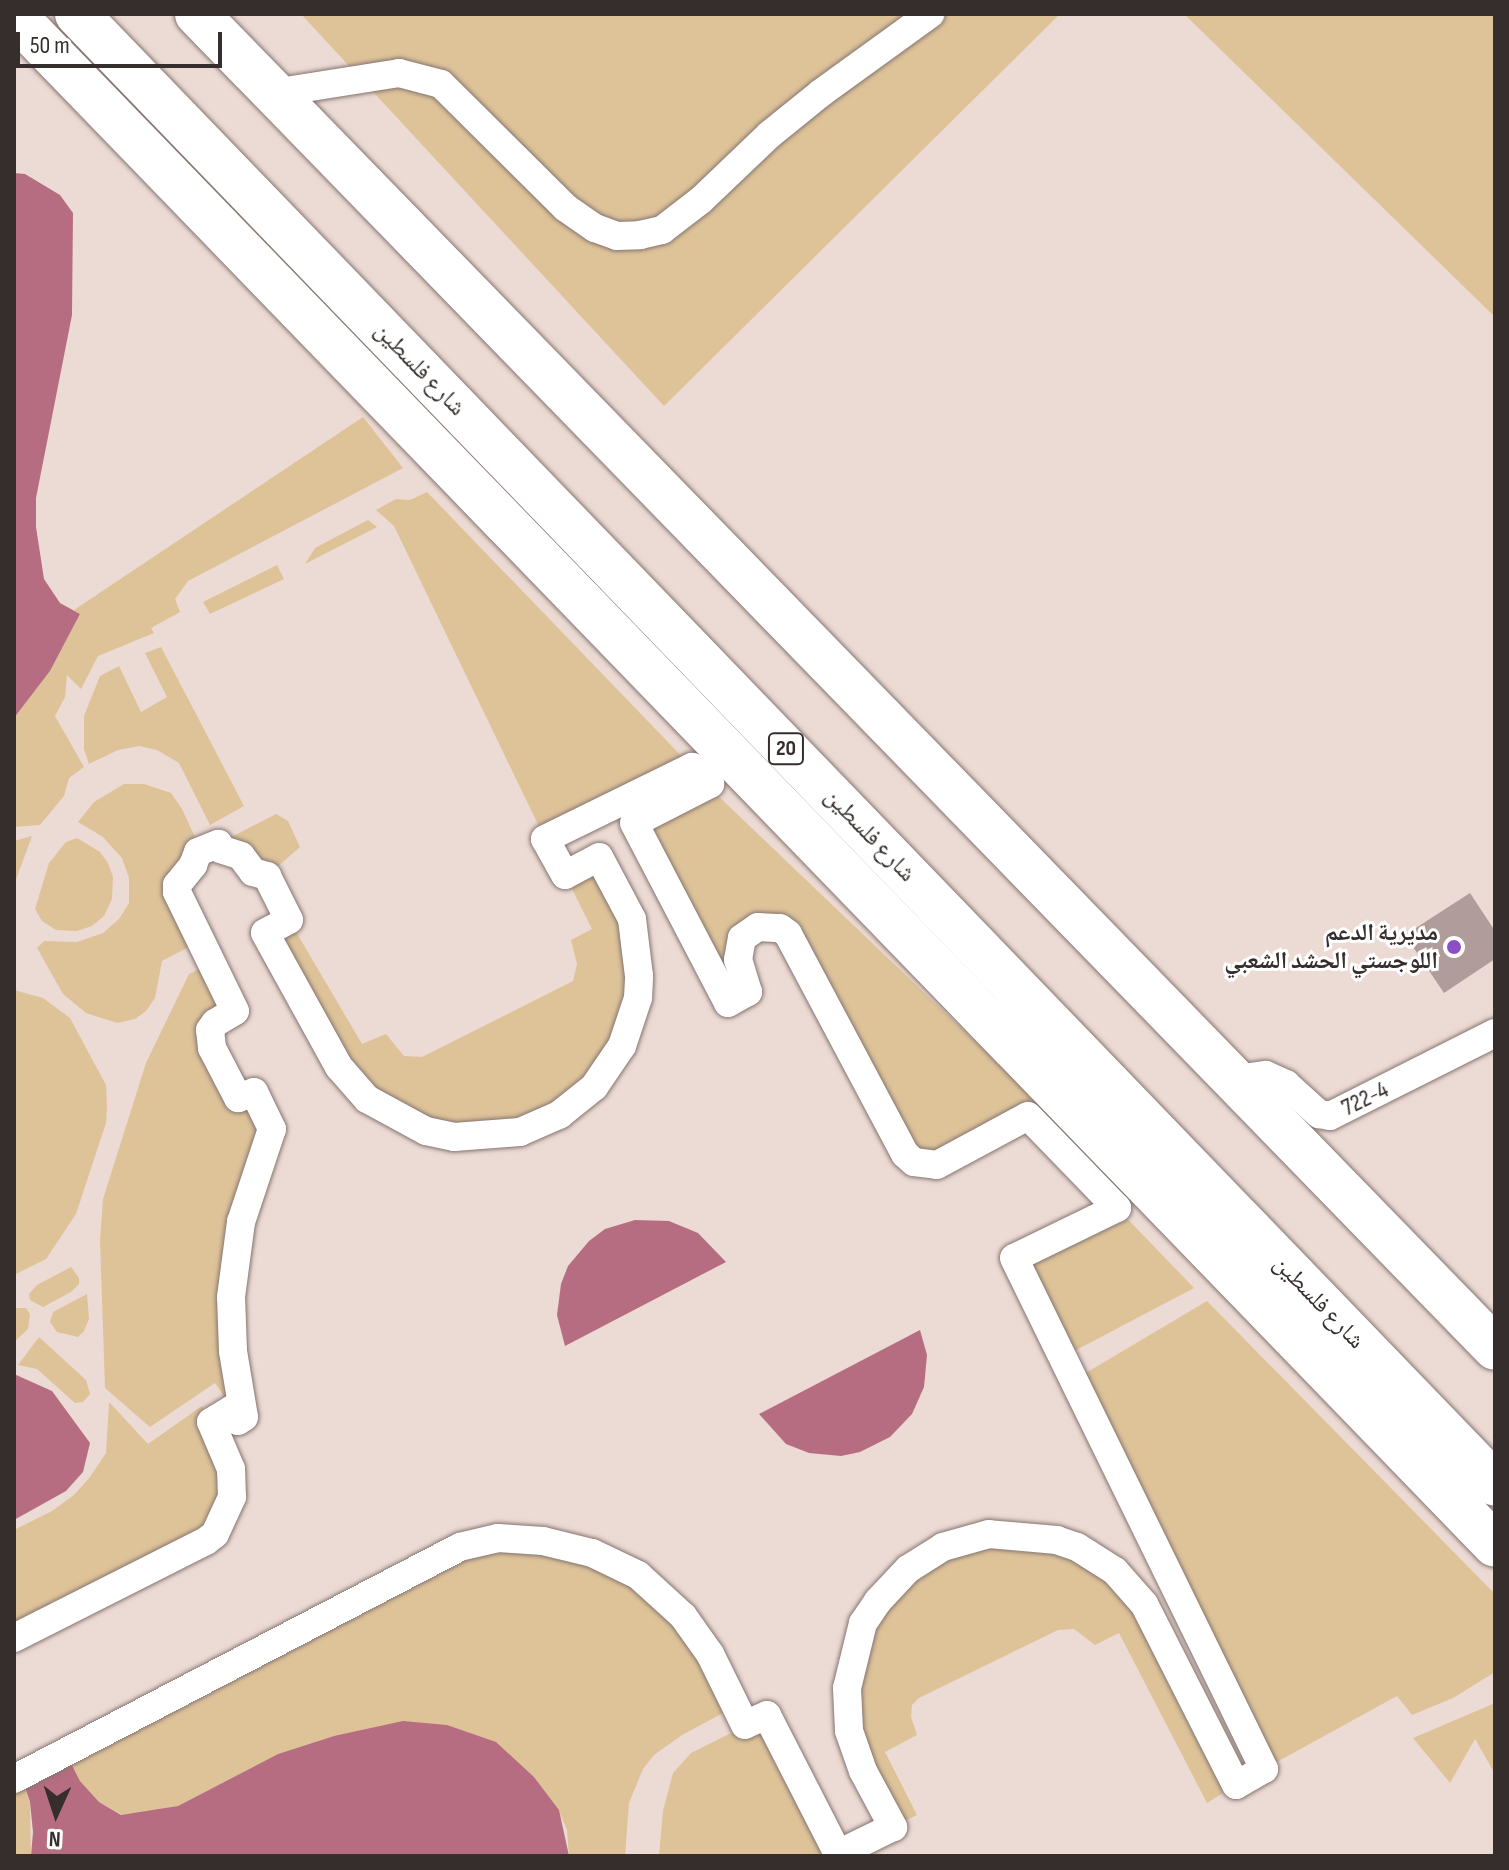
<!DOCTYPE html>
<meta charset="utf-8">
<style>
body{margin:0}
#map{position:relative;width:1509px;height:1870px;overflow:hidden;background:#ecdad4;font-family:"Sofia Sans Condensed","Noto Naskh Arabic",sans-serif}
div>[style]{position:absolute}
.green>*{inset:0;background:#dec399}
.water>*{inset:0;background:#b66d81}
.pier>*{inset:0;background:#ecdad4}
.building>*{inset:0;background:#af9c9b}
.roads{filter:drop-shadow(0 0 2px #857570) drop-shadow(0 0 2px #857570)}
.street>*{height:28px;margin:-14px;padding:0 14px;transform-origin:14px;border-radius:14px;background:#fff}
.primary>*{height:44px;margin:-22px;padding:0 22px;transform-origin:22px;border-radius:22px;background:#fff}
.dots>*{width:22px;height:22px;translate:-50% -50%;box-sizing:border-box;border:4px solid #fff;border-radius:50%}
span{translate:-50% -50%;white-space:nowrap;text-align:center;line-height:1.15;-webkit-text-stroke:6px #fff;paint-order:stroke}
.shield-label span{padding:2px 6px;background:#fff;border:2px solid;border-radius:6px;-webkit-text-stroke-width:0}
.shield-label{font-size:22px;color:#352e2c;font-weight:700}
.street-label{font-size:24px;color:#352e2c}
.poi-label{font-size:24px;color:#352e2c;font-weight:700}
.right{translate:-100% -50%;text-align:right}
.frame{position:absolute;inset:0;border:16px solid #352e2c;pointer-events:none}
.north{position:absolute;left:16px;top:1774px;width:80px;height:80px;-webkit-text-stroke:6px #fff;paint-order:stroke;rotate:183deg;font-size:22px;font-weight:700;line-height:32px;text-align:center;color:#352e2c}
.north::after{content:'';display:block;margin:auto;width:28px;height:36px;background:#352e2c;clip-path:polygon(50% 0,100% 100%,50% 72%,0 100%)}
.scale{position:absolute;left:16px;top:32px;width:206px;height:36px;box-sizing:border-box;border:4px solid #352e2c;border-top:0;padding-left:10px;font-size:24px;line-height:28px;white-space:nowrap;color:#352e2c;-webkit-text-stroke:6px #fff;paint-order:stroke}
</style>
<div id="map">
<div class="green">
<i style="clip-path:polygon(301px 14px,1060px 14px,664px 406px)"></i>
<i style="clip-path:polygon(1184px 14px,1495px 14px,1495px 317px)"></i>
<i style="clip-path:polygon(363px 417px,403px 468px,188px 581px,175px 599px,180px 612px,151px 628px,154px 633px,98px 656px,81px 689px,67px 675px,65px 697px,55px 716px,84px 767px,69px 778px,64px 796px,40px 825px,14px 827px,14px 718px,50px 671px,80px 614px,74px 610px)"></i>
<i style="clip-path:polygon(427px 492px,692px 767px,545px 839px,394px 526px,376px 510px,396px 499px,410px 500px)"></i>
<i style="clip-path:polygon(368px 520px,377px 527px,305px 564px,315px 548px)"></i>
<i style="clip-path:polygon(277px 565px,284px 579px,210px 614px,203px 602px)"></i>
<i style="clip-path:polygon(161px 647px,244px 806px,210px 825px,179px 763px,157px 750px,139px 746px,118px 750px,89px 764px,84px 749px,84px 716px,100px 676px,119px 666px,141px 712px,167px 697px,145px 653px)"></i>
<i style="clip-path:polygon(124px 784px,144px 784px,171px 793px,182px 809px,194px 835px,198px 852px,182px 877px,200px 941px,162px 961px,155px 998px,146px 1011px,135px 1019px,117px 1023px,86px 1013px,63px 994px,37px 948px,44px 941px,77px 942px,103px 933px,119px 919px,129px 903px,129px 878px,122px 858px,103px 837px,78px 822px,94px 802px)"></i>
<i style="clip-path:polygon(714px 792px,1027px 1091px,1034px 1108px,925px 1165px,788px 934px,758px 927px,728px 1003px,634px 823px)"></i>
<i style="clip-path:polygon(276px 814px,288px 821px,300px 847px,267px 876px,218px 844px)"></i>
<i style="clip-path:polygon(32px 836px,14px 885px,14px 841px)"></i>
<i style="clip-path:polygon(77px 838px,100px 852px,108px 863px,113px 877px,112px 899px,104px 916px,92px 926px,77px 931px,56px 930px,42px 921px,35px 909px,49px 863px,66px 842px)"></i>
<i style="clip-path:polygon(599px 857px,639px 976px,611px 1067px,498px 1136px,386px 1111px,265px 933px,289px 920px,362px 1044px,386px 1034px,404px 1056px,422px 1057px,573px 981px,577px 964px,571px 940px,592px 929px,565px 875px)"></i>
<i style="clip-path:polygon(211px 963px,235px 1011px,210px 1030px,272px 1129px,250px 1188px,233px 1409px,215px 1383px,150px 1427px,105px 1388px,100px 1240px,103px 1199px,146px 1063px,189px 974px)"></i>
<i style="clip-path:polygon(14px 990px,43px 998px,70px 1018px,106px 1085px,107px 1106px,106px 1123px,76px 1214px,46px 1259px,14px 1275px)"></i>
<i style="clip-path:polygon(1117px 1208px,1194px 1288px,1063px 1357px,1014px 1258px)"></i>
<i style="clip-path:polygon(71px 1267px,79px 1278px,79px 1284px,71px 1292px,43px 1307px,30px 1300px,29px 1294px,37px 1285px)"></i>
<i style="clip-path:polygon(87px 1294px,89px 1319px,84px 1331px,78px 1337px,57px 1332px,50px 1322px,53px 1312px)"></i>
<i style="clip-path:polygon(1207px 1301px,1495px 1594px,1495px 1672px,1453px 1698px,1412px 1715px,1397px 1696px,1264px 1769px,1074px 1380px)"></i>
<i style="clip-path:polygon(14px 1308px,26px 1308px,30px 1314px,28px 1329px,14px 1342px)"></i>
<i style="clip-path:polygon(39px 1337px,86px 1380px,90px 1394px,83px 1402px,75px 1403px,37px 1369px,18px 1365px)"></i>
<i style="clip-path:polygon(109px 1402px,148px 1444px,202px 1406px,211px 1422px,227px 1512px,14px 1638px,14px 1530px,52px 1511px,74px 1495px,90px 1477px,106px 1453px)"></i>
<i style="clip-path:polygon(989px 1534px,1115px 1571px,1236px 1785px,1207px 1803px,1119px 1633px,1095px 1645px,1074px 1629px,1058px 1630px,919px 1698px,912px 1705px,911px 1717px,917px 1735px,885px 1752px,917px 1815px,893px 1827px,849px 1731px,878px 1601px)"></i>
<i style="clip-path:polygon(498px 1538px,638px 1575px,736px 1706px,682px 1735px,654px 1755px,643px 1769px,629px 1803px,625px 1856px,569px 1856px,567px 1830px,559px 1811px,534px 1777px,334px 1736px,278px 1754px,178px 1806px,144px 1813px,122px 1815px,99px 1802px,80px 1781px,65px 1753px)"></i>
<i style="clip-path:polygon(1495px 1703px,1495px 1774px,1475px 1739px,1450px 1783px,1413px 1738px)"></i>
<i style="clip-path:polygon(767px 1715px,835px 1856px,659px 1856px,663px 1811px,673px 1773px,691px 1753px)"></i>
<i style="clip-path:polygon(22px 1778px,30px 1803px,31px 1856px,14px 1856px,14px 1782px)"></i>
</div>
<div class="water">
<i style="clip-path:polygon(14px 173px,25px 174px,60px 195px,73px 213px,72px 315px,36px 498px,36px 527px,44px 579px,60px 603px,80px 614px,50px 671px,14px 718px)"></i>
<i style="clip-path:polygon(635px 1220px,669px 1221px,698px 1233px,726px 1262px,565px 1346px,557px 1315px,561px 1284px,568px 1266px,589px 1241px,605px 1229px)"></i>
<i style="clip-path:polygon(920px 1330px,927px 1355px,924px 1387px,912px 1414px,890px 1437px,860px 1452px,841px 1456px,809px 1453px,786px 1444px,759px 1414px)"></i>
<i style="clip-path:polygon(14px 1374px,52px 1391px,90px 1443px,83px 1472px,66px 1491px,14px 1520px)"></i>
<i style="clip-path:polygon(14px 1652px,80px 1781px,99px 1802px,121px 1815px,178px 1806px,278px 1754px,334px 1736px,403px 1721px,447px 1725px,496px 1742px,534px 1777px,559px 1810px,569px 1856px,31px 1856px,33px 1832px,30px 1802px,22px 1778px)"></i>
</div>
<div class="pier">
<i style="clip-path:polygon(14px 1648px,69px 1750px,14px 1771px)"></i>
</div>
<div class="building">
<i style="clip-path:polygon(1470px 893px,1495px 931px,1495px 959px,1444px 993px,1405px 935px)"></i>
</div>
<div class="roads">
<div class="street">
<i style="left:273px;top:93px;width:128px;rotate:-9deg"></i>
<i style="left:399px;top:73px;width:43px;rotate:14.7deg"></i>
<i style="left:441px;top:84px;width:176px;rotate:44.8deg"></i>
<i style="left:566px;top:208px;width:35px;rotate:35deg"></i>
<i style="left:595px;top:228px;width:23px;rotate:20deg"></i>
<i style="left:617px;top:236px;width:23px;rotate:-2deg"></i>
<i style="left:640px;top:235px;width:23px;rotate:-13deg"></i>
<i style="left:662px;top:230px;width:49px;rotate:-37.6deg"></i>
<i style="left:701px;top:200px;width:94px;rotate:-43.7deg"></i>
<i style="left:769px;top:135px;width:67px;rotate:-38.9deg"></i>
<i style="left:821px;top:93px;width:135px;rotate:-35.9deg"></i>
<i style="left:1236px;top:1079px;width:30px;rotate:-8deg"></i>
<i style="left:1266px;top:1075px;width:22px;rotate:24deg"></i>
<i style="left:1286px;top:1084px;width:45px;rotate:42.3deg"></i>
<i style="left:1319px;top:1114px;width:11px;rotate:10deg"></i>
<i style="left:1330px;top:1116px;width:185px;rotate:-26.7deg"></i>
<i style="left:14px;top:1638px;width:215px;rotate:-26.8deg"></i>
<i style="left:206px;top:1541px;width:11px;rotate:-38deg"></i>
<i style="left:215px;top:1534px;width:41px;rotate:-65.3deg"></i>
<i style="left:232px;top:1497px;width:28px;rotate:-92deg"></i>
<i style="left:231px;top:1469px;width:51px;rotate:-113.1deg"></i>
<i style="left:211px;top:1422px;width:26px;rotate:-31deg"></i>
<i style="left:233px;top:1409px;width:13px;rotate:67deg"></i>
<i style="left:238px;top:1421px;width:7px;rotate:-34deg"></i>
<i style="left:244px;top:1417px;width:67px;rotate:-99.5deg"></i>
<i style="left:233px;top:1351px;width:54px;rotate:-92.1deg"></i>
<i style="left:231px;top:1297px;width:76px;rotate:-82.4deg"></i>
<i style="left:241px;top:1222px;width:98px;rotate:-71.6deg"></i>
<i style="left:272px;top:1129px;width:41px;rotate:-115.9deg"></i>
<i style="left:254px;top:1092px;width:17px;rotate:159deg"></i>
<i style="left:238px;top:1098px;width:56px;rotate:-117.5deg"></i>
<i style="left:212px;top:1048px;width:18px;rotate:-96deg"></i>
<i style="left:210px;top:1030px;width:9px;rotate:-54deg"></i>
<i style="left:215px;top:1023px;width:23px;rotate:-31deg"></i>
<i style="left:235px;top:1011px;width:132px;rotate:-116deg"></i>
<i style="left:177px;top:892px;width:7px;rotate:-90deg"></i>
<i style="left:177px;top:885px;width:26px;rotate:-51deg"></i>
<i style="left:193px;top:865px;width:14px;rotate:-69deg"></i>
<i style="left:198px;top:852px;width:22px;rotate:-22deg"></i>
<i style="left:218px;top:844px;width:5px;rotate:68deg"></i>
<i style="left:220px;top:849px;width:22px;rotate:18deg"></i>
<i style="left:241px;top:856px;width:20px;rotate:53deg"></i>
<i style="left:253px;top:872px;width:15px;rotate:16deg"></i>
<i style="left:267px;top:876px;width:49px;rotate:63.4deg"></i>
<i style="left:289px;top:920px;width:27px;rotate:152deg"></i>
<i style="left:265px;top:933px;width:153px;rotate:61.1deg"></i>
<i style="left:339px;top:1067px;width:43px;rotate:48.8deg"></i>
<i style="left:367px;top:1099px;width:67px;rotate:28.5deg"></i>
<i style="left:426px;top:1131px;width:29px;rotate:12deg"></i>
<i style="left:454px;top:1137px;width:66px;rotate:-4.3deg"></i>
<i style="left:520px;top:1132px;width:43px;rotate:-23.6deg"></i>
<i style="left:559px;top:1115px;width:45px;rotate:-38.7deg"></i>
<i style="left:594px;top:1087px;width:50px;rotate:-55.7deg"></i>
<i style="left:622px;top:1046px;width:51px;rotate:-71.6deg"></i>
<i style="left:638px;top:998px;width:22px;rotate:-87deg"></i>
<i style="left:639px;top:976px;width:57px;rotate:-97deg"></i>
<i style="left:632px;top:919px;width:70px;rotate:-118deg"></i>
<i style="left:599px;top:857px;width:38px;rotate:152deg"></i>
<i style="left:565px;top:875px;width:41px;rotate:-119.1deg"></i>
<i style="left:545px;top:839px;width:164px;rotate:-26.1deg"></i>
<i style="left:692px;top:767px;width:25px;rotate:43deg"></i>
<i style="left:710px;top:784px;width:85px;rotate:152.8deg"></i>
<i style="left:634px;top:823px;width:203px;rotate:62.4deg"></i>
<i style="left:728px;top:1003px;width:23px;rotate:-29deg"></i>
<i style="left:748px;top:992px;width:34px;rotate:-107deg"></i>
<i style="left:738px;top:960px;width:22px;rotate:-80deg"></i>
<i style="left:742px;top:938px;width:19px;rotate:-35deg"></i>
<i style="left:758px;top:927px;width:22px;rotate:3deg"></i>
<i style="left:780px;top:928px;width:10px;rotate:37deg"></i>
<i style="left:788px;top:934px;width:249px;rotate:62deg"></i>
<i style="left:905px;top:1154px;width:12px;rotate:42deg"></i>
<i style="left:914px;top:1162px;width:23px;rotate:7deg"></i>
<i style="left:937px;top:1165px;width:103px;rotate:-28.3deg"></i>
<i style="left:1028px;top:1116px;width:128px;rotate:45.9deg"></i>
<i style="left:1117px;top:1208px;width:114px;rotate:154.1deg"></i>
<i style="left:1014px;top:1258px;width:569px;rotate:63.93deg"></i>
<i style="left:1264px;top:1769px;width:32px;rotate:150deg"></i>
<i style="left:1236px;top:1785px;width:203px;rotate:-116.9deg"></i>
<i style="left:1144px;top:1604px;width:44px;rotate:-131.3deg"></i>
<i style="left:1115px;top:1571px;width:45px;rotate:-147.7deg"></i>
<i style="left:1077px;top:1547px;width:21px;rotate:-161deg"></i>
<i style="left:1057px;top:1540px;width:68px;rotate:-175deg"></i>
<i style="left:989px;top:1534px;width:48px;rotate:164.2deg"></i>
<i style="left:943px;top:1547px;width:41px;rotate:147.8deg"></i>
<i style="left:908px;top:1569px;width:44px;rotate:133.2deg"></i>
<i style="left:878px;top:1601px;width:27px;rotate:124deg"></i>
<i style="left:863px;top:1623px;width:67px;rotate:103.8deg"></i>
<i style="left:847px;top:1688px;width:43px;rotate:87.3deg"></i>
<i style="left:849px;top:1731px;width:42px;rotate:70.7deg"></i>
<i style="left:863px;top:1771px;width:64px;rotate:61.8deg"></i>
<i style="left:893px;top:1827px;width:61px;rotate:153.9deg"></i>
<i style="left:838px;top:1854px;width:156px;rotate:-117.1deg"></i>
<i style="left:767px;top:1715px;width:24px;rotate:156deg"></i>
<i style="left:745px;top:1725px;width:79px;rotate:-116.2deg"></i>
<i style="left:710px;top:1654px;width:47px;rotate:-125.4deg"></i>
<i style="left:683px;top:1616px;width:61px;rotate:-137.7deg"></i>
<i style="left:638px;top:1575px;width:51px;rotate:-154.4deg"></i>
<i style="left:592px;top:1553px;width:50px;rotate:-166.2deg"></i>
<i style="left:543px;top:1541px;width:45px;rotate:-176.2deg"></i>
<i style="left:498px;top:1538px;width:39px;rotate:167deg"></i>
<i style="left:460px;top:1547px;width:503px;rotate:152.52deg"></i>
</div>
<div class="primary">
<i style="left:77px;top:14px;width:2042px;rotate:46.03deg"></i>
<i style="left:197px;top:14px;width:1861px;rotate:45.78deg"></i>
<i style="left:14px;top:15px;width:2129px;rotate:45.93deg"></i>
</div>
</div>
<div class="dots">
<i style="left:1454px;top:947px;background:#8c4ec4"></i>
</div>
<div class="shield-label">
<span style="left:786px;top:749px">20</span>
</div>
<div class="street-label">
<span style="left:420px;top:369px;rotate:46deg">شارع فلسطين</span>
<span style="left:870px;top:835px;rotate:46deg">شارع فلسطين</span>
<span style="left:1365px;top:1099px;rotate:-26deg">722-4</span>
<span style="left:1319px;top:1302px;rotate:46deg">شارع فلسطين</span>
</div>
<div class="poi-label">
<span class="right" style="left:1438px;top:947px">مديرية الدعم<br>اللوجستي الحشد الشعبي</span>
</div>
<div class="frame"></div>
<div class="north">N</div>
<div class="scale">50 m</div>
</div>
